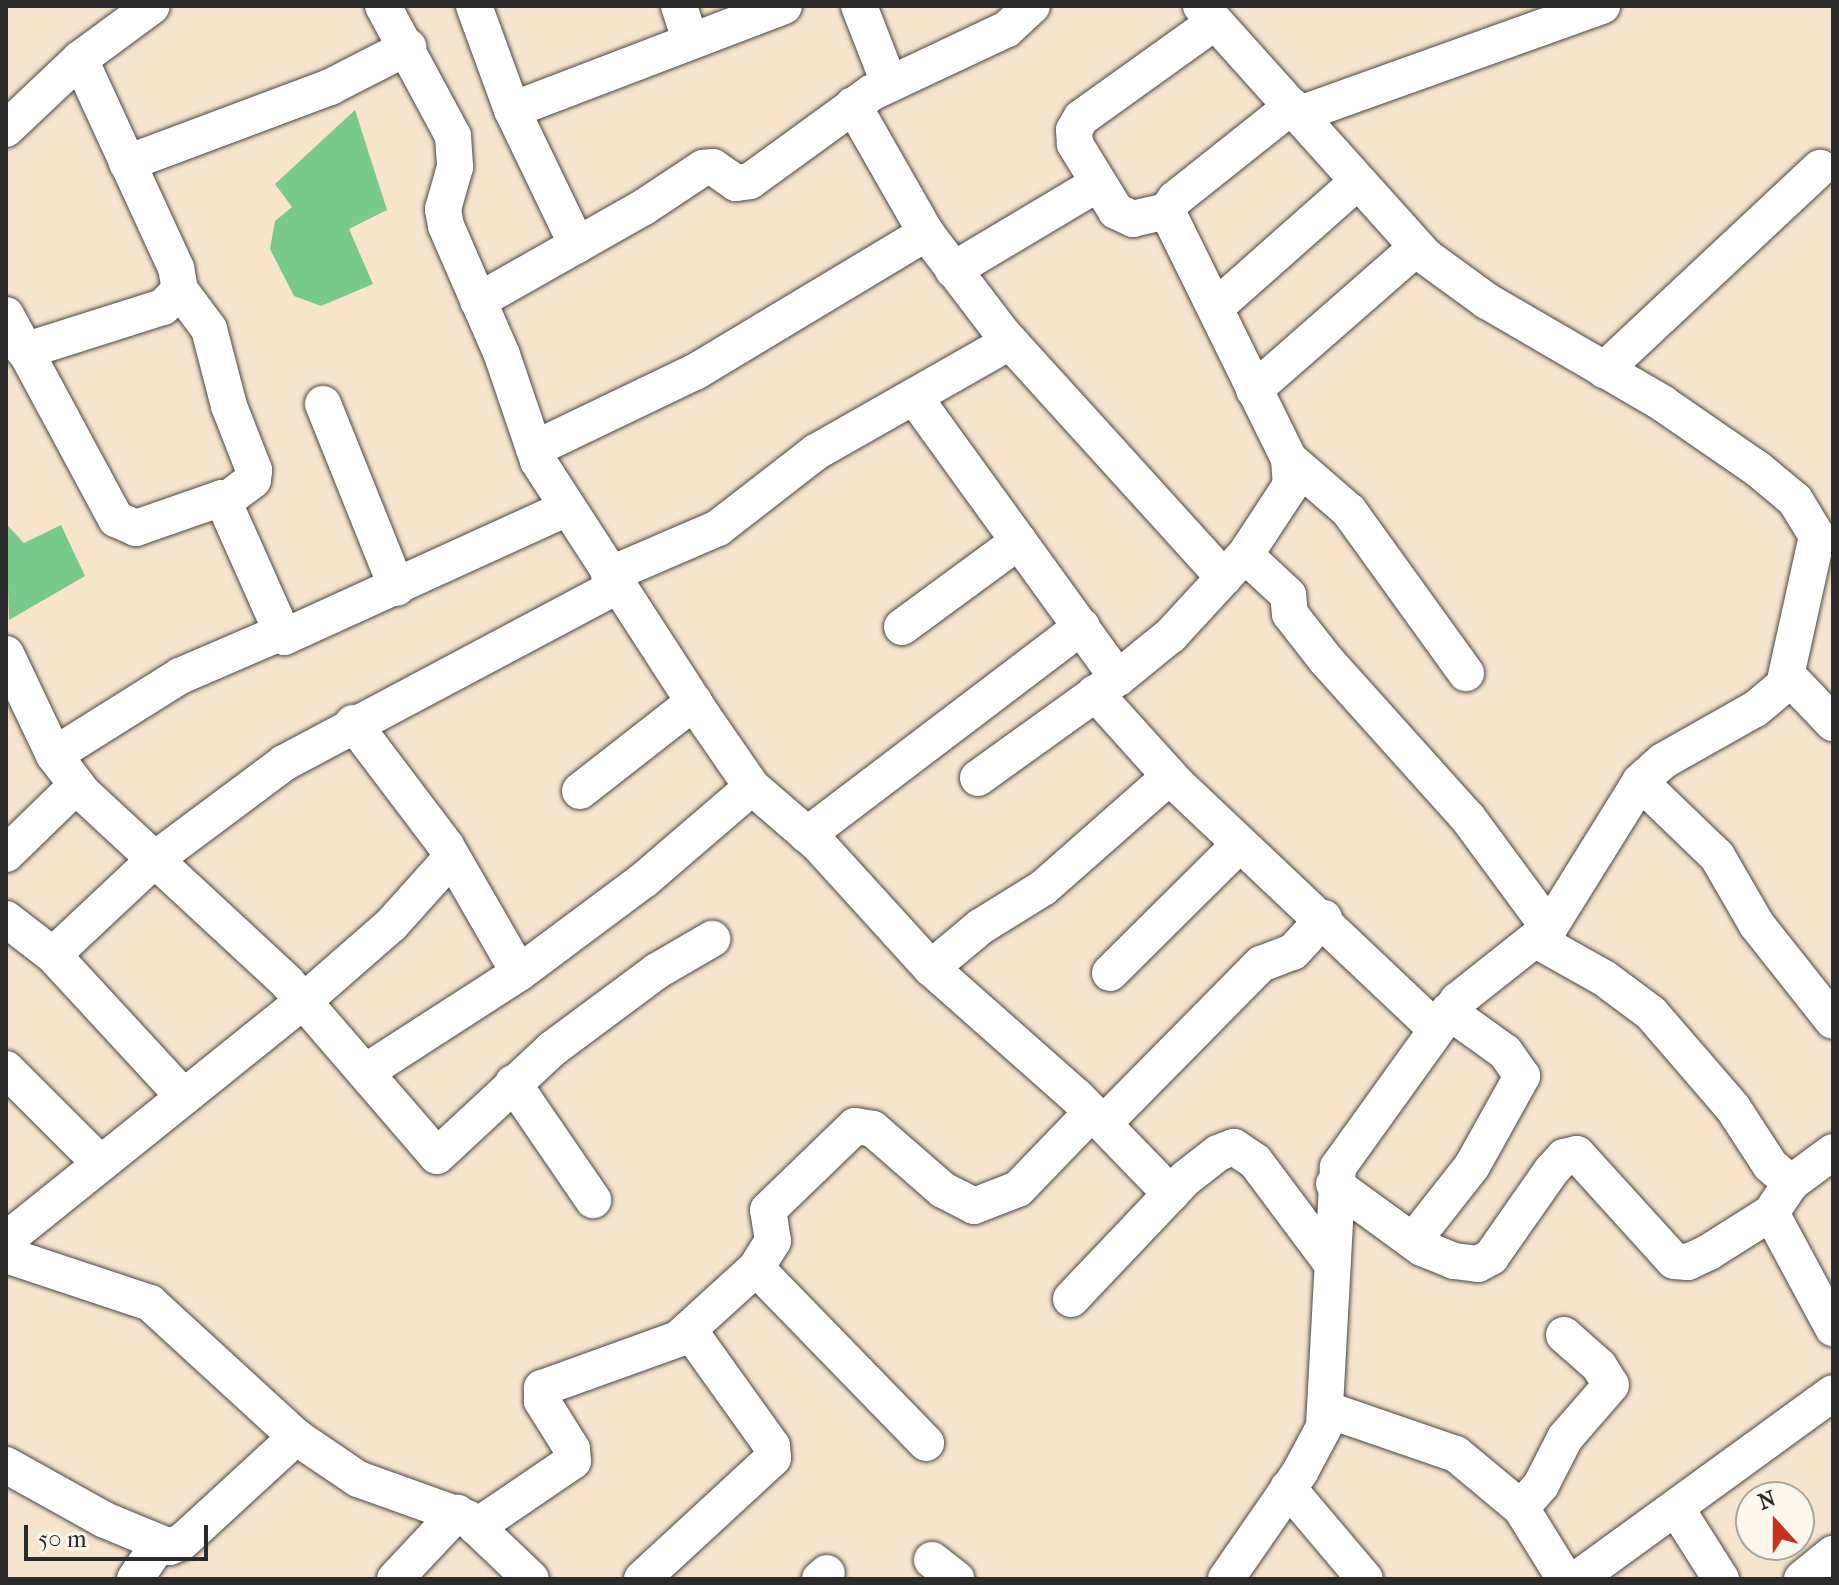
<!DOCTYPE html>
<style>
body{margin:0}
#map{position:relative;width:1839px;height:1585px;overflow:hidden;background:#f7e4cd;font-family:"IM FELL French Canon",serif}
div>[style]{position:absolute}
.green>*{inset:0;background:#78c98a}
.roads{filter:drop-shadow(0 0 2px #4a4743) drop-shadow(0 0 2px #4a4743)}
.minor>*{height:36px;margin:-18px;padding:0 18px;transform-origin:18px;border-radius:18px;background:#fff}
span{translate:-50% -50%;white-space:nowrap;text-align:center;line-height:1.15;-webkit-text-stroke:7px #fbf7ec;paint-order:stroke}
.frame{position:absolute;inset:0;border:8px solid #2b2b2b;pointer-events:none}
.north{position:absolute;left:1735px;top:1481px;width:80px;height:80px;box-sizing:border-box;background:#fbf7ec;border:2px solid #a8a59f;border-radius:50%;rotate:339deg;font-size:22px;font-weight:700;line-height:32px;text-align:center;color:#2b2b2b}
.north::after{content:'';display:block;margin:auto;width:28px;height:36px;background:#c8321e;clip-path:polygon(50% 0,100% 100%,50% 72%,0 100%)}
.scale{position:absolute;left:24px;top:1525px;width:184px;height:36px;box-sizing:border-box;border:4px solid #2b2b2b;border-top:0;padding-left:10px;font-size:24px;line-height:28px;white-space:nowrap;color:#2b2b2b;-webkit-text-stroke:6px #fbf7ec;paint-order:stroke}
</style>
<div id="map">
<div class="green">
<i style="clip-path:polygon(355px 110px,387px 210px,349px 229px,373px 284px,321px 306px,294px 296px,270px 249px,275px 221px,292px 207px,275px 184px)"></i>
<i style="clip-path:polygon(6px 524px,24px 543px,61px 525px,85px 576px,9px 620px)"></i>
</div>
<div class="roads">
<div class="minor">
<i style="left:383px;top:6px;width:148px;rotate:61.7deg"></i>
<i style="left:453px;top:136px;width:31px;rotate:86deg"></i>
<i style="left:455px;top:167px;width:44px;rotate:105.9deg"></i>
<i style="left:443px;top:209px;width:17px;rotate:80deg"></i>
<i style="left:446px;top:226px;width:141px;rotate:66.5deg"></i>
<i style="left:502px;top:355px;width:112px;rotate:71.2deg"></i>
<i style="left:538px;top:461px;width:304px;rotate:57.1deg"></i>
<i style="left:703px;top:716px;width:86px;rotate:55.4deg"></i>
<i style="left:752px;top:787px;width:87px;rotate:40.8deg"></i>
<i style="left:818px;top:844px;width:168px;rotate:47.7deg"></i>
<i style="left:931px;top:968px;width:195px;rotate:41.5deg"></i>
<i style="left:1077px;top:1097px;width:135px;rotate:45.9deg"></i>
<i style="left:474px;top:6px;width:111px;rotate:69.9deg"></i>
<i style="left:512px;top:110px;width:150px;rotate:64.3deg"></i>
<i style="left:679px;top:6px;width:36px;rotate:72deg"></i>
<i style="left:859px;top:6px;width:83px;rotate:68.7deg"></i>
<i style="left:1201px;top:6px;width:336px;rotate:48.1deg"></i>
<i style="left:1425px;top:256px;width:77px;rotate:36deg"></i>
<i style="left:1487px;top:301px;width:203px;rotate:30.2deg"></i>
<i style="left:1662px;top:403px;width:118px;rotate:34.6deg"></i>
<i style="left:1759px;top:470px;width:47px;rotate:39.8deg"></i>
<i style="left:1795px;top:500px;width:42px;rotate:58.6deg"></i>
<i style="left:1817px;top:536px;width:153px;rotate:102.5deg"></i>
<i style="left:1784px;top:685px;width:38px;rotate:140deg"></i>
<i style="left:1755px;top:709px;width:106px;rotate:150.5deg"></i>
<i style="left:1663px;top:761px;width:31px;rotate:138deg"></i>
<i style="left:1640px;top:782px;width:172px;rotate:121.9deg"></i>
<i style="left:1549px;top:928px;width:116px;rotate:141.6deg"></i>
<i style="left:1458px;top:1000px;width:206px;rotate:125.7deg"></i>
<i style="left:1338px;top:1167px;width:260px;rotate:93.1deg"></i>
<i style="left:1324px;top:1427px;width:51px;rotate:118.1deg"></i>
<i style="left:1300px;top:1472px;width:130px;rotate:124.7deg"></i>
<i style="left:853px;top:105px;width:147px;rotate:60.3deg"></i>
<i style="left:926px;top:233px;width:127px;rotate:52.7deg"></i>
<i style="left:1003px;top:334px;width:329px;rotate:47.8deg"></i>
<i style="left:1292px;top:106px;width:149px;rotate:141.5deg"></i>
<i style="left:1175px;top:199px;width:14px;rotate:124deg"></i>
<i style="left:1167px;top:211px;width:276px;rotate:63.8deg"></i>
<i style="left:1289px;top:459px;width:26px;rotate:86deg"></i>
<i style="left:1291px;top:485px;width:84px;rotate:123.3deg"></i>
<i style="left:1245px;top:555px;width:59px;rotate:42.9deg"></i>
<i style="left:1288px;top:595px;width:19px;rotate:84deg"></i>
<i style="left:1290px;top:614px;width:58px;rotate:52deg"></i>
<i style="left:1326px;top:660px;width:212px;rotate:48.1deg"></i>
<i style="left:1468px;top:818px;width:137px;rotate:53.6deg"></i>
<i style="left:512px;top:110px;width:291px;rotate:-20.9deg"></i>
<i style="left:1300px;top:114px;width:321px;rotate:-19.7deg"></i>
<i style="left:6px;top:129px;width:102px;rotate:-43.4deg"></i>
<i style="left:80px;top:59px;width:89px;rotate:-36.4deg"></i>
<i style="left:127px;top:163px;width:217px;rotate:-20.5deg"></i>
<i style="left:330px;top:87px;width:88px;rotate:-27.1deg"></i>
<i style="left:1167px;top:211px;width:35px;rotate:167deg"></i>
<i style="left:1133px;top:219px;width:19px;rotate:-155deg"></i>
<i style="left:1116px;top:211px;width:79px;rotate:-121.5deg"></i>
<i style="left:1075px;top:144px;width:14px;rotate:-94deg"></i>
<i style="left:1074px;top:130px;width:14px;rotate:-60deg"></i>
<i style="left:1081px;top:118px;width:165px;rotate:-35.6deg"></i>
<i style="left:953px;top:270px;width:168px;rotate:-30.8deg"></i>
<i style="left:180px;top:290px;width:49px;rotate:53.4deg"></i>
<i style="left:209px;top:329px;width:80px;rotate:75.4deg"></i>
<i style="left:229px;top:406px;width:69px;rotate:68.7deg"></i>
<i style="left:254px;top:470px;width:10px;rotate:96deg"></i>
<i style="left:253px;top:480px;width:34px;rotate:143deg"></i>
<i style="left:478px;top:301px;width:191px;rotate:-29.5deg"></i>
<i style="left:644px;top:207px;width:71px;rotate:-33.5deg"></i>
<i style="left:703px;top:168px;width:10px;rotate:-6deg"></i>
<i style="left:713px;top:167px;width:28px;rotate:35deg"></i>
<i style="left:736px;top:183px;width:14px;rotate:-8deg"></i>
<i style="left:750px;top:181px;width:150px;rotate:-36deg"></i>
<i style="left:871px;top:93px;width:150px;rotate:-25.2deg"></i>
<i style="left:1007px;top:29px;width:34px;rotate:-43deg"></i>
<i style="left:1216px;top:307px;width:187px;rotate:-41.5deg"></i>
<i style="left:6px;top:315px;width:232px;rotate:61.7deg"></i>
<i style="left:116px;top:519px;width:22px;rotate:24deg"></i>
<i style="left:136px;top:528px;width:91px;rotate:-19.2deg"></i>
<i style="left:222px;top:498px;width:152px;rotate:66deg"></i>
<i style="left:284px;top:637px;width:311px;rotate:-24.5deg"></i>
<i style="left:24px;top:351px;width:146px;rotate:-17.6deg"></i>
<i style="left:163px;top:307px;width:24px;rotate:-45deg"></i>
<i style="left:180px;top:290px;width:22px;rotate:-100deg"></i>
<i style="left:176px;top:268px;width:230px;rotate:-114.7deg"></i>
<i style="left:1604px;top:370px;width:296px;rotate:-43.1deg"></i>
<i style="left:1254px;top:390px;width:215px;rotate:-41.2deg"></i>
<i style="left:915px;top:398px;width:346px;rotate:54.1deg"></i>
<i style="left:1118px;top:678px;width:68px;rotate:-39.1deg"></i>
<i style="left:1171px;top:635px;width:103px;rotate:-47.4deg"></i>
<i style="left:323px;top:404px;width:198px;rotate:68.1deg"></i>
<i style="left:534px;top:449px;width:178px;rotate:-25.6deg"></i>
<i style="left:695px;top:372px;width:270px;rotate:-31deg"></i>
<i style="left:1289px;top:459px;width:79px;rotate:40.9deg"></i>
<i style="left:1349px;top:511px;width:200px;rotate:54.2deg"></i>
<i style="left:609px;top:575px;width:119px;rotate:-23.3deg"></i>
<i style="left:718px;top:528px;width:124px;rotate:-37.8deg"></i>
<i style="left:816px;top:452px;width:223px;rotate:-29.6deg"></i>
<i style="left:902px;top:627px;width:145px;rotate:-36.3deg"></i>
<i style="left:6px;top:654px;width:112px;rotate:64.6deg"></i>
<i style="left:54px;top:755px;width:48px;rotate:52.7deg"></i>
<i style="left:83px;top:793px;width:277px;rotate:42.8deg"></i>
<i style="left:286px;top:981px;width:231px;rotate:49.2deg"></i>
<i style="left:437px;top:1156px;width:157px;rotate:-42.9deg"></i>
<i style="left:552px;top:1049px;width:131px;rotate:-36.6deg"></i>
<i style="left:657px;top:971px;width:64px;rotate:-30.2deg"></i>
<i style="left:1789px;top:677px;width:64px;rotate:46.3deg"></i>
<i style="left:1095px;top:693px;width:122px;rotate:48deg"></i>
<i style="left:1177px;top:784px;width:354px;rotate:43.4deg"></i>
<i style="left:353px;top:723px;width:154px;rotate:52.9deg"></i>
<i style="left:446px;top:846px;width:146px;rotate:60.1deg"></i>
<i style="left:54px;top:755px;width:149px;rotate:-32.1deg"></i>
<i style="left:180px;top:676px;width:109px;rotate:-23.3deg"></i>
<i style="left:978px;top:778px;width:166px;rotate:-35.7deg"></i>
<i style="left:1640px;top:782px;width:107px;rotate:43.9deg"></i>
<i style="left:1717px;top:856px;width:80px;rotate:59.9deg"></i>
<i style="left:1757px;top:925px;width:122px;rotate:51.6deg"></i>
<i style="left:580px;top:791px;width:145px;rotate:-38deg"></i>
<i style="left:807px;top:835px;width:345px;rotate:-37.2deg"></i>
<i style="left:6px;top:854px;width:99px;rotate:-44.2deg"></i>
<i style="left:6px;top:919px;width:59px;rotate:37.5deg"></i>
<i style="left:53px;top:955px;width:193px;rotate:47.3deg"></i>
<i style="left:1538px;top:941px;width:76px;rotate:29.3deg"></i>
<i style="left:1604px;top:978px;width:59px;rotate:36.7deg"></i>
<i style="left:1651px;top:1013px;width:125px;rotate:49.2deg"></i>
<i style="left:1733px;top:1108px;width:68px;rotate:57deg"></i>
<i style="left:1770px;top:1165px;width:28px;rotate:41deg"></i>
<i style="left:53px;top:955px;width:139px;rotate:-43.2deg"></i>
<i style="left:154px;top:860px;width:162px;rotate:-36.7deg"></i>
<i style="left:284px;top:763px;width:377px;rotate:-28deg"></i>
<i style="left:931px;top:968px;width:64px;rotate:-39.9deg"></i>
<i style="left:980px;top:927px;width:74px;rotate:-31.8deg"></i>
<i style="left:1043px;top:888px;width:168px;rotate:-41.4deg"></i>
<i style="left:1110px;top:973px;width:183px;rotate:-44.8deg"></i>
<i style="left:6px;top:1069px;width:134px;rotate:45deg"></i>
<i style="left:367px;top:1071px;width:181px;rotate:-32.8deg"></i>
<i style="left:519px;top:973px;width:157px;rotate:-36.7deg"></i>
<i style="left:645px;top:879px;width:141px;rotate:-40.7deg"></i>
<i style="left:513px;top:1083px;width:142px;rotate:55.6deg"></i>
<i style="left:1103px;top:1124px;width:225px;rotate:-45.4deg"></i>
<i style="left:1261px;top:964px;width:34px;rotate:-21deg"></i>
<i style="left:1293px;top:952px;width:46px;rotate:-47.6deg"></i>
<i style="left:1833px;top:1152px;width:52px;rotate:143.6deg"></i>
<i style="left:1791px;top:1183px;width:36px;rotate:124deg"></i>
<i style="left:1771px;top:1213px;width:131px;rotate:61.7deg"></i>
<i style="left:1334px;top:1184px;width:109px;rotate:36deg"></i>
<i style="left:1422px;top:1248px;width:35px;rotate:22deg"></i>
<i style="left:1454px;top:1261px;width:24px;rotate:7deg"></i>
<i style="left:1478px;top:1264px;width:15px;rotate:-28deg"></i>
<i style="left:1491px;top:1257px;width:106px;rotate:-55deg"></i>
<i style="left:1552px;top:1170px;width:18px;rotate:-47deg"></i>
<i style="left:1564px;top:1157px;width:13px;rotate:-13deg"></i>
<i style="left:1577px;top:1154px;width:144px;rotate:47.8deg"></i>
<i style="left:1674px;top:1261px;width:14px;rotate:4deg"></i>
<i style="left:1688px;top:1262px;width:23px;rotate:-25deg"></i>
<i style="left:1709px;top:1252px;width:73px;rotate:-32.2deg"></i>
<i style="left:6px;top:1240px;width:383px;rotate:-38.8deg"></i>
<i style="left:305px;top:1000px;width:114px;rotate:-41.1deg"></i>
<i style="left:391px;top:925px;width:91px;rotate:-48.1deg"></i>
<i style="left:1413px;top:1241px;width:95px;rotate:-51.8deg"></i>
<i style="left:1472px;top:1166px;width:103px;rotate:-60.9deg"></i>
<i style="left:1522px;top:1076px;width:29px;rotate:-125deg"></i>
<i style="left:1505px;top:1052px;width:70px;rotate:-144.3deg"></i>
<i style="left:6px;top:1255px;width:152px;rotate:18.4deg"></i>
<i style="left:150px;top:1303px;width:198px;rotate:42.5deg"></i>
<i style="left:296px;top:1437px;width:75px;rotate:34.1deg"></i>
<i style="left:358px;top:1479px;width:116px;rotate:19.7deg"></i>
<i style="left:467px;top:1518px;width:88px;rotate:43.6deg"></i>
<i style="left:756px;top:1268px;width:32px;rotate:-58deg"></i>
<i style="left:773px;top:1241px;width:31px;rotate:-99deg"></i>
<i style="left:768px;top:1210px;width:121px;rotate:-44deg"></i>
<i style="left:855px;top:1126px;width:18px;rotate:9deg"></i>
<i style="left:873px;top:1129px;width:93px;rotate:41.1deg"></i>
<i style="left:943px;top:1190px;width:35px;rotate:27deg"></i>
<i style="left:974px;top:1206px;width:47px;rotate:-21.1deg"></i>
<i style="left:1018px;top:1189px;width:107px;rotate:-46.1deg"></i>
<i style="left:1071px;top:1299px;width:167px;rotate:-46.5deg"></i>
<i style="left:1186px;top:1178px;width:41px;rotate:-38deg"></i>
<i style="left:1218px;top:1153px;width:17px;rotate:-21deg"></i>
<i style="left:1234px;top:1147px;width:25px;rotate:34deg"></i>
<i style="left:1255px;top:1161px;width:129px;rotate:53.2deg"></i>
<i style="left:1564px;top:1335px;width:47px;rotate:41.5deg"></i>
<i style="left:1599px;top:1366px;width:22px;rotate:58deg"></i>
<i style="left:1611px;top:1385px;width:70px;rotate:131deg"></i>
<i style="left:1565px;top:1438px;width:53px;rotate:117.1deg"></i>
<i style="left:1541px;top:1485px;width:30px;rotate:131deg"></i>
<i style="left:1521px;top:1508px;width:84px;rotate:58.2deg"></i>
<i style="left:1328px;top:1410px;width:135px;rotate:19deg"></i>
<i style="left:1456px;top:1454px;width:85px;rotate:39.7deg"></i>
<i style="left:6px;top:1465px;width:113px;rotate:29.1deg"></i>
<i style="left:105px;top:1520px;width:70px;rotate:22.6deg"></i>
<i style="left:170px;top:1547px;width:14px;rotate:-25deg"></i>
<i style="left:183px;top:1541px;width:154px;rotate:-42.6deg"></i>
<i style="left:1288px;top:1488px;width:119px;rotate:49.8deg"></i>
<i style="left:1676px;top:1508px;width:84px;rotate:57.6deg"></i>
<i style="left:476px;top:1527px;width:117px;rotate:-34.2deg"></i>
<i style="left:573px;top:1461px;width:12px;rotate:-95deg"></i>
<i style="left:572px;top:1449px;width:57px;rotate:-122deg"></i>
<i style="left:542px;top:1401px;width:13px;rotate:-90deg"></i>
<i style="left:542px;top:1388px;width:145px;rotate:-19.8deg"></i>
<i style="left:678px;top:1339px;width:105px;rotate:-42.3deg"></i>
<i style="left:756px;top:1268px;width:244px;rotate:45.8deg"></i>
<i style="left:932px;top:1560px;width:31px;rotate:38deg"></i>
<i style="left:135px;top:1579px;width:42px;rotate:-55.6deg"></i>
<i style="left:395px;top:1579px;width:91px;rotate:-46.8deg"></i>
<i style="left:642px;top:1579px;width:178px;rotate:-42.7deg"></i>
<i style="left:773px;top:1458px;width:12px;rotate:-95deg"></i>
<i style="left:772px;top:1446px;width:143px;rotate:-125.6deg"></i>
<i style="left:820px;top:1579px;width:9px;rotate:-41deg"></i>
<i style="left:1577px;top:1579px;width:316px;rotate:-36deg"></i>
<i style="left:1802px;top:1579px;width:40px;rotate:-39deg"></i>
</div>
</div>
<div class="frame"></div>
<div class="north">N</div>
<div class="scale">50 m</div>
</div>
